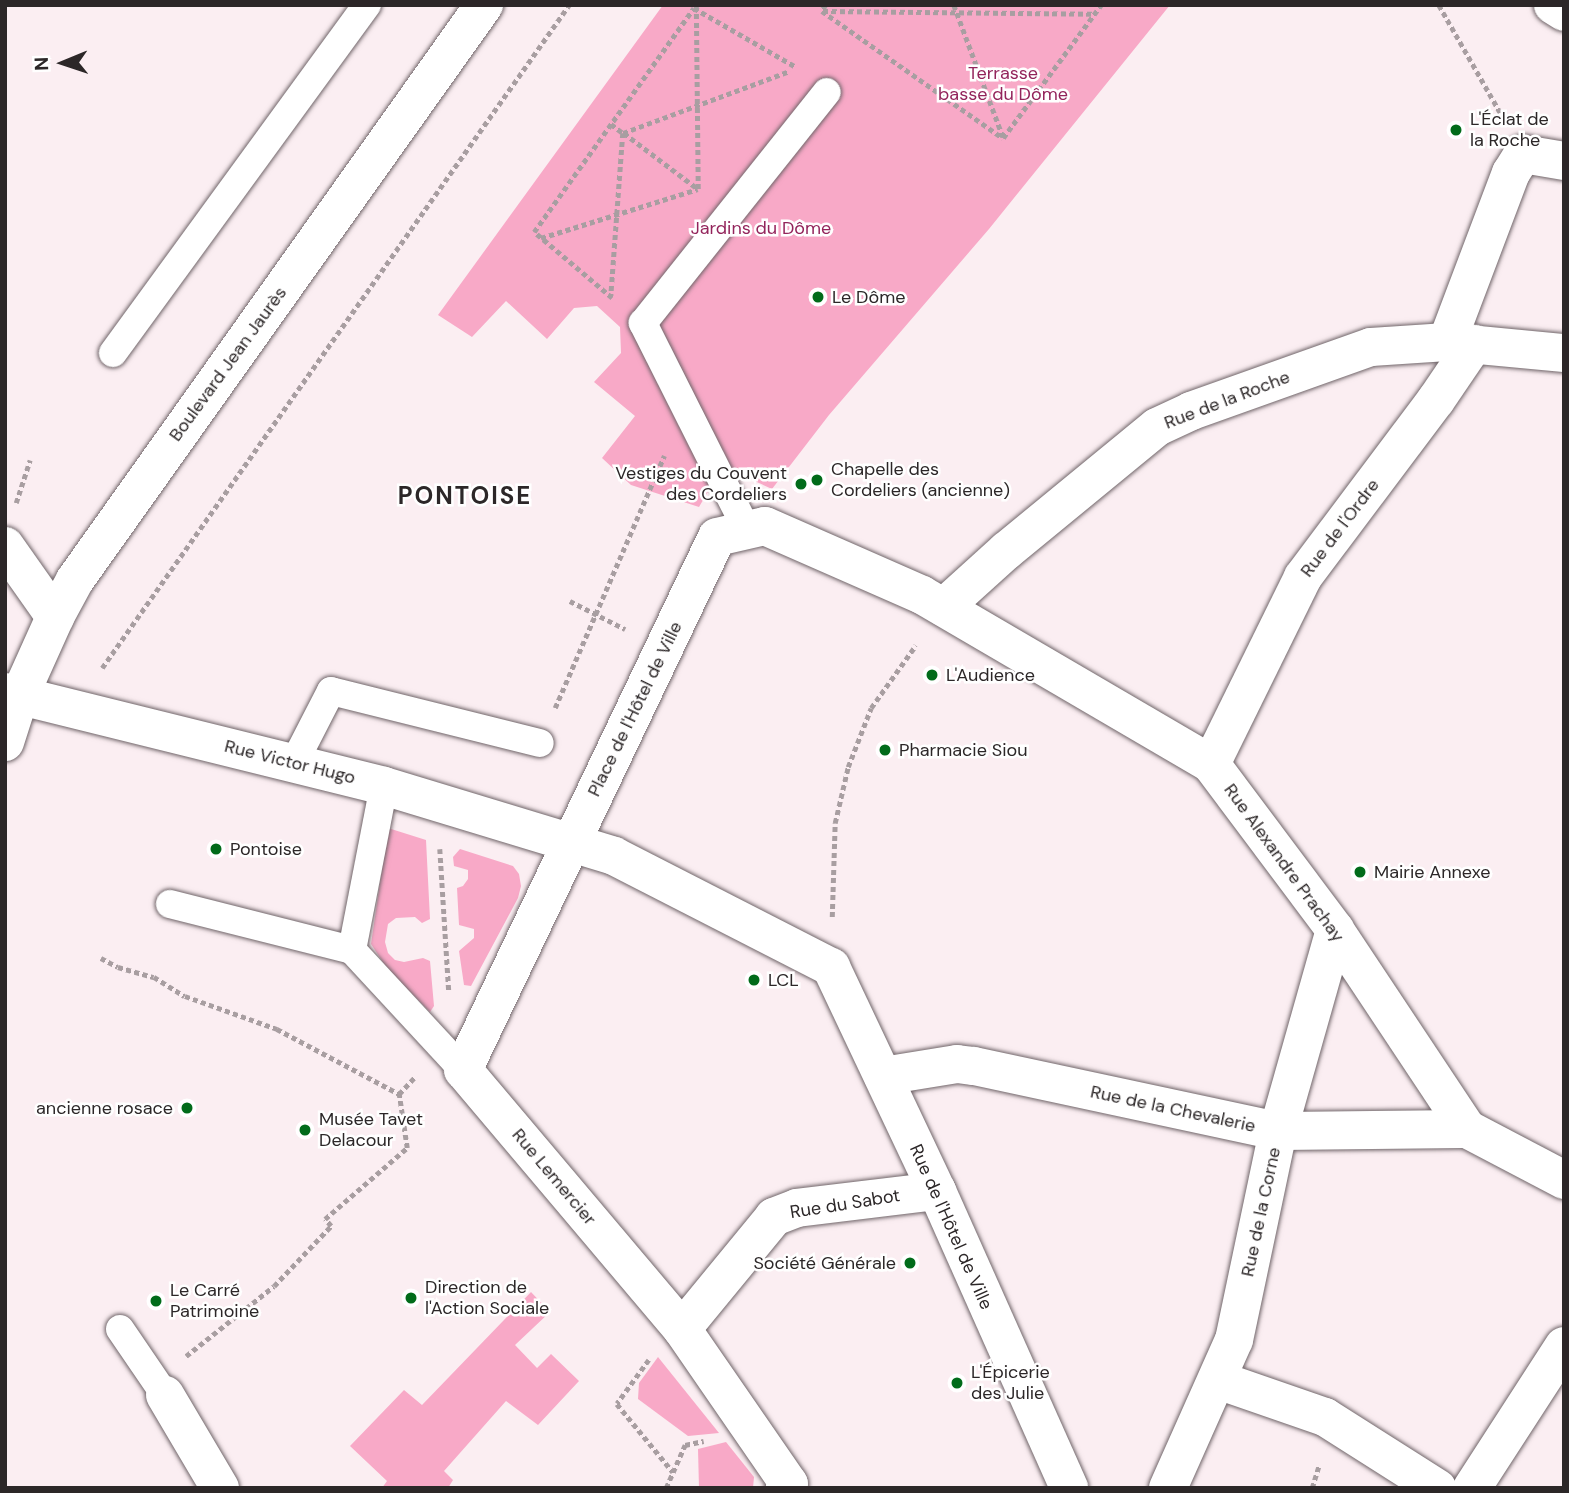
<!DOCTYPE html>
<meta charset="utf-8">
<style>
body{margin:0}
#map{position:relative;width:1569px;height:1493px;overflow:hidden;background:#fbeef2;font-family:"DM Sans",sans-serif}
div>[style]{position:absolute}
.green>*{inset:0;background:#f8a9c7}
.path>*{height:4.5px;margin-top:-2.25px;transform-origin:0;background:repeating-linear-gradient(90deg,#a89ea1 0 5px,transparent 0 8.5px)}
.roads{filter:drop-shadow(0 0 2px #706569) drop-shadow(0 0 2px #706569)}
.service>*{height:28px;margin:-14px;padding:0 14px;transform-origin:14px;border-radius:14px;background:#fff}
.pedestrian>*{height:38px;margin:-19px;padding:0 19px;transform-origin:19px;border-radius:19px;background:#fff}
.minor>*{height:38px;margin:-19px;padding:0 19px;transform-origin:19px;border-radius:19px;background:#fff}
.secondary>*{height:38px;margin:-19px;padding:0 19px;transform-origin:19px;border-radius:19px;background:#fff}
.dots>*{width:19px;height:19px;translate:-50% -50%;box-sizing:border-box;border:4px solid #fff;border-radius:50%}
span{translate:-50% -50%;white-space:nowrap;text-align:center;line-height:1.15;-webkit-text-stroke:5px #fff;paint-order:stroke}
.park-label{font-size:18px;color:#93245b}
.poi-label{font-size:18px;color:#2c2728}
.left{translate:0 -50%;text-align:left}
.right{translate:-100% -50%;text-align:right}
.street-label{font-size:18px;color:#2c2728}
.district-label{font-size:24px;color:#2c2728;font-weight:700;letter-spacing:2px}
.frame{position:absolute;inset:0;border:7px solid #2c2728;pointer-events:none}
.north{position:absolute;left:28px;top:28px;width:70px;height:70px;-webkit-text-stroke:5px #fff;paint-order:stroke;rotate:268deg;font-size:19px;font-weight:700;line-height:28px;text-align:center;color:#2c2728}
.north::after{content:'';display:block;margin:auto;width:24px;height:32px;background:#2c2728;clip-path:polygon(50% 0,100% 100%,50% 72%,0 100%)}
</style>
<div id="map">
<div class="green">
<i style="clip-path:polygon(663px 5px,1170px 5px,989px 229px,829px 415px,772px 489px,739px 474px,713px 483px,699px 507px,631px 485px,602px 458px,635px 416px,594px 382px,621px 353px,620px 327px,597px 306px,574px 308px,547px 339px,506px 301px,472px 337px,438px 315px)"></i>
<i style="clip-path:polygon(388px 828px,426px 840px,430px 919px,422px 923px,415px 917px,396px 918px,388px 924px,385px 942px,388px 953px,395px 960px,404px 962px,423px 958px,430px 961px,434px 1006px,430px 1012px,388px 970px,371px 944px)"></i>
<i style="clip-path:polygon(460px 849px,513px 866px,519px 874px,521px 886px,518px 898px,471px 986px,464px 985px,459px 951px,474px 938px,474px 929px,459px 925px,457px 888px,463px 886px,468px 879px,468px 870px,454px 866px,453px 857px)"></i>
<i style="clip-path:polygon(531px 1292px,550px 1312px,515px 1345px,537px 1368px,551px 1354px,579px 1381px,538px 1425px,506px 1401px,444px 1471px,453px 1480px,448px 1488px,382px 1488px,387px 1481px,350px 1446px,404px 1390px,422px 1405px)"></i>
<i style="clip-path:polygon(658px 1357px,719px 1433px,688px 1436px,638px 1399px,639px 1383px)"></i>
<i style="clip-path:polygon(726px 1442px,754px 1477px,753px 1488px,699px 1488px,698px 1449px)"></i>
</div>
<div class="path">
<i style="left:826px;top:5px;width:7px;rotate:124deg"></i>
<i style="left:822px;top:11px;width:221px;rotate:35.1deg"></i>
<i style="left:1003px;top:138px;width:165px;rotate:-53.6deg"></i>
<i style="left:954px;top:5px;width:141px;rotate:69.6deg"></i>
<i style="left:1439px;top:5px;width:129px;rotate:60.3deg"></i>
<i style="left:823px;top:11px;width:271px;rotate:0.6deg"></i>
<i style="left:611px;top:124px;width:15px;rotate:37deg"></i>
<i style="left:623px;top:133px;width:163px;rotate:94.2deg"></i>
<i style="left:623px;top:133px;width:178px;rotate:-20.4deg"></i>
<i style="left:624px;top:133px;width:93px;rotate:37.1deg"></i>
<i style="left:541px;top:238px;width:164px;rotate:-17.3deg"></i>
<i style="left:698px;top:189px;width:184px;rotate:-90.6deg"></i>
<i style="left:612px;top:298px;width:102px;rotate:-139.8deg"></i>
<i style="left:534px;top:232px;width:275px;rotate:-54.5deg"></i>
<i style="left:694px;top:8px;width:118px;rotate:30deg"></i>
<i style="left:16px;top:503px;width:45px;rotate:-72deg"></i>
<i style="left:570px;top:601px;width:62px;rotate:27deg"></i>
<i style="left:102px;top:668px;width:811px;rotate:-54.84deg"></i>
<i style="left:555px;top:708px;width:275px;rotate:-66.6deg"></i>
<i style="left:440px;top:849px;width:144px;rotate:86.4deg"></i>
<i style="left:832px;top:917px;width:94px;rotate:-88.2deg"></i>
<i style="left:835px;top:823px;width:57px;rotate:-76.9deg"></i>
<i style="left:848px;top:767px;width:63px;rotate:-68.7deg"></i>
<i style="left:871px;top:708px;width:77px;rotate:-54.5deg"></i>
<i style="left:101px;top:958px;width:19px;rotate:28deg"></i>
<i style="left:118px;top:967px;width:37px;rotate:16deg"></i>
<i style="left:154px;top:977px;width:36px;rotate:32deg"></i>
<i style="left:185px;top:996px;width:98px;rotate:19.7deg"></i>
<i style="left:277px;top:1029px;width:138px;rotate:28deg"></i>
<i style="left:186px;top:1356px;width:112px;rotate:-38.5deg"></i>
<i style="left:274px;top:1286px;width:83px;rotate:-46.5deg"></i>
<i style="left:331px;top:1226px;width:9px;rotate:-131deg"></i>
<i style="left:325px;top:1219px;width:108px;rotate:-40.9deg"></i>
<i style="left:407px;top:1148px;width:55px;rotate:-98.4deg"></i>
<i style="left:399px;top:1094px;width:25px;rotate:-47deg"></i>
<i style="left:649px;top:1360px;width:54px;rotate:126deg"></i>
<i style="left:617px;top:1404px;width:88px;rotate:50.5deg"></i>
<i style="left:666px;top:1488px;width:47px;rotate:-66.2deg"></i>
<i style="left:685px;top:1445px;width:19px;rotate:-12deg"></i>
<i style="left:1312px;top:1488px;width:24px;rotate:-73deg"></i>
</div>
<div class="roads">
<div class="service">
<i style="left:113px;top:353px;width:431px;rotate:-53.9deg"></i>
<i style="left:747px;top:530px;width:232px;rotate:-116.7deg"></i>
<i style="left:643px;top:323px;width:295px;rotate:-51.5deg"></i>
<i style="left:294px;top:763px;width:81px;rotate:-62.8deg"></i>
<i style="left:331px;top:691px;width:215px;rotate:14deg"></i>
<i style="left:170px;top:904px;width:188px;rotate:14.2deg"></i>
<i style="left:352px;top:950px;width:163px;rotate:47.2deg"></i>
<i style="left:352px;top:950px;width:167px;rotate:-79deg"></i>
<i style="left:120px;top:1329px;width:80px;rotate:55.7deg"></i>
</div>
<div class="pedestrian">
<i style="left:883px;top:1076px;width:75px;rotate:-9.2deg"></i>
<i style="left:957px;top:1064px;width:17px;rotate:7deg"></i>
<i style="left:682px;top:1329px;width:188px;rotate:55.4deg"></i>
<i style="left:789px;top:1484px;width:6px;rotate:135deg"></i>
</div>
<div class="minor">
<i style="left:1553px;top:5px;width:13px;rotate:32deg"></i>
<i style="left:1447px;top:342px;width:181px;rotate:-69.3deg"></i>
<i style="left:1511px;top:173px;width:22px;rotate:-58deg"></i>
<i style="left:1523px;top:154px;width:42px;rotate:9.7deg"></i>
<i style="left:5px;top:546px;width:87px;rotate:54.8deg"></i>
<i style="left:944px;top:607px;width:84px;rotate:-42.1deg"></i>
<i style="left:1006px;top:551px;width:195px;rotate:-39.4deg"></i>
<i style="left:1157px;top:427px;width:38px;rotate:-25deg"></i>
<i style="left:1191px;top:411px;width:191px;rotate:-19.6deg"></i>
<i style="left:1371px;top:347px;width:76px;rotate:-3.8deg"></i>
<i style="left:1447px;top:342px;width:118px;rotate:5.4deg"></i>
<i style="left:5px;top:692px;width:390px;rotate:13.9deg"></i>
<i style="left:384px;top:786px;width:240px;rotate:16.9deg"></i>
<i style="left:614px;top:856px;width:244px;rotate:27.1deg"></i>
<i style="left:831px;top:967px;width:248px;rotate:64.7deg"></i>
<i style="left:937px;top:1191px;width:325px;rotate:66deg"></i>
<i style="left:1211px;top:764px;width:208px;rotate:-63.8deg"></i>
<i style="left:1303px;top:577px;width:221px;rotate:-53.1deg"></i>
<i style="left:1436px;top:400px;width:68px;rotate:-55.8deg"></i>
<i style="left:974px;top:1066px;width:311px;rotate:12.1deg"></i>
<i style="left:1278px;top:1131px;width:189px;rotate:-0.6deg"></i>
<i style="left:937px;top:1191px;width:141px;rotate:173.1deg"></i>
<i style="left:797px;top:1208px;width:25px;rotate:159deg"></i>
<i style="left:774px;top:1217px;width:145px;rotate:129.4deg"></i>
<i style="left:682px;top:1329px;width:339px;rotate:-130.2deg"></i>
<i style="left:463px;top:1070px;width:590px;rotate:-64.52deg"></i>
<i style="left:717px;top:537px;width:49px;rotate:-12.9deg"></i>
<i style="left:765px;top:526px;width:171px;rotate:23.7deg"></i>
<i style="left:922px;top:595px;width:335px;rotate:30.3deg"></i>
<i style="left:1211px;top:764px;width:207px;rotate:53.2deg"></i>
<i style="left:1335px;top:930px;width:239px;rotate:56.4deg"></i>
<i style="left:1467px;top:1129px;width:110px;rotate:27.7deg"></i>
<i style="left:1218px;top:1380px;width:113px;rotate:19.1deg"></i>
<i style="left:1325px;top:1417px;width:133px;rotate:32.4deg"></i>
<i style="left:165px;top:1395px;width:108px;rotate:59.4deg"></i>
<i style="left:1168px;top:1488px;width:162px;rotate:-66deg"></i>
<i style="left:1234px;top:1340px;width:214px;rotate:-78.1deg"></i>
<i style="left:1278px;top:1131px;width:209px;rotate:-74.2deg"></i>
<i style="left:1472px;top:1488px;width:169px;rotate:-57.1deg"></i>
</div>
<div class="secondary">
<i style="left:5px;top:742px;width:49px;rotate:-72.3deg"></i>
<i style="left:20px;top:695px;width:85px;rotate:-65.8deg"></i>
<i style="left:55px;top:617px;width:42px;rotate:-61.6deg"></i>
<i style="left:75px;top:580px;width:706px;rotate:-54.58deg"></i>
</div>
</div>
<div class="dots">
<i style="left:1456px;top:130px;background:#016b1a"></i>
<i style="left:818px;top:297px;background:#016b1a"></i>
<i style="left:817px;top:480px;background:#016b1a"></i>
<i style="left:801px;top:484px;background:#016b1a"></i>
<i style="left:932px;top:675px;background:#016b1a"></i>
<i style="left:885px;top:750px;background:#016b1a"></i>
<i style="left:216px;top:849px;background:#016b1a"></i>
<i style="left:1360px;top:872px;background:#016b1a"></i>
<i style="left:754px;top:980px;background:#016b1a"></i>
<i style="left:187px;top:1108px;background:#016b1a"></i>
<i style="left:305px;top:1130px;background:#016b1a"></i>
<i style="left:910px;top:1263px;background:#016b1a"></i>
<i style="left:411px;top:1298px;background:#016b1a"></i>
<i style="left:156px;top:1301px;background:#016b1a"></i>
<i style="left:957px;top:1383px;background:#016b1a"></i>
</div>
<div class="park-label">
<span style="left:1003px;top:84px">Terrasse<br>basse du Dôme</span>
<span style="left:761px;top:228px">Jardins du Dôme</span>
</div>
<div class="poi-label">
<span class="left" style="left:1470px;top:130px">L'Éclat de<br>la Roche</span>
<span class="left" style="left:832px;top:297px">Le Dôme</span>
<span class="left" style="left:831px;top:480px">Chapelle des<br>Cordeliers (ancienne)</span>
<span class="right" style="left:787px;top:484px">Vestiges du Couvent<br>des Cordeliers</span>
<span class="left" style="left:946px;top:675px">L'Audience</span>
<span class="left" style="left:899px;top:750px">Pharmacie Siou</span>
<span class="left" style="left:230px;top:849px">Pontoise</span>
<span class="left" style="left:1374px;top:872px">Mairie Annexe</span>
<span class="left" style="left:768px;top:980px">LCL</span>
<span class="right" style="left:173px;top:1108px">ancienne rosace</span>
<span class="left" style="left:319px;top:1130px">Musée Tavet<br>Delacour</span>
<span class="right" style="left:896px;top:1263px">Société Générale</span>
<span class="left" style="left:425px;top:1298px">Direction de<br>l'Action Sociale</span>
<span class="left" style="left:170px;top:1301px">Le Carré<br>Patrimoine</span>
<span class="left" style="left:971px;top:1383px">L'Épicerie<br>des Julie</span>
</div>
<div class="street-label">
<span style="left:228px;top:364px;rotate:-54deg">Boulevard Jean Jaurès</span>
<span style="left:1227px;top:400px;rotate:-21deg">Rue de la Roche</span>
<span style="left:1340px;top:528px;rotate:-53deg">Rue de l'Ordre</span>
<span style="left:635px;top:709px;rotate:-64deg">Place de l'Hôtel de Ville</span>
<span style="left:290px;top:762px;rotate:14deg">Rue Victor Hugo</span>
<span style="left:1284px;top:863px;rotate:54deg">Rue Alexandre Prachay</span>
<span style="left:1173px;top:1109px;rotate:12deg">Rue de la Chevalerie</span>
<span style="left:554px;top:1177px;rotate:50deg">Rue Lemercier</span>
<span style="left:845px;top:1204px;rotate:-9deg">Rue du Sabot</span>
<span style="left:1261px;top:1212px;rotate:-78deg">Rue de la Corne</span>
<span style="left:951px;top:1227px;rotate:66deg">Rue de l'Hôtel de Ville</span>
</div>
<div class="district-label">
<span style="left:465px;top:496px">PONTOISE</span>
</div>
<div class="frame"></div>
<div class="north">N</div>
</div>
